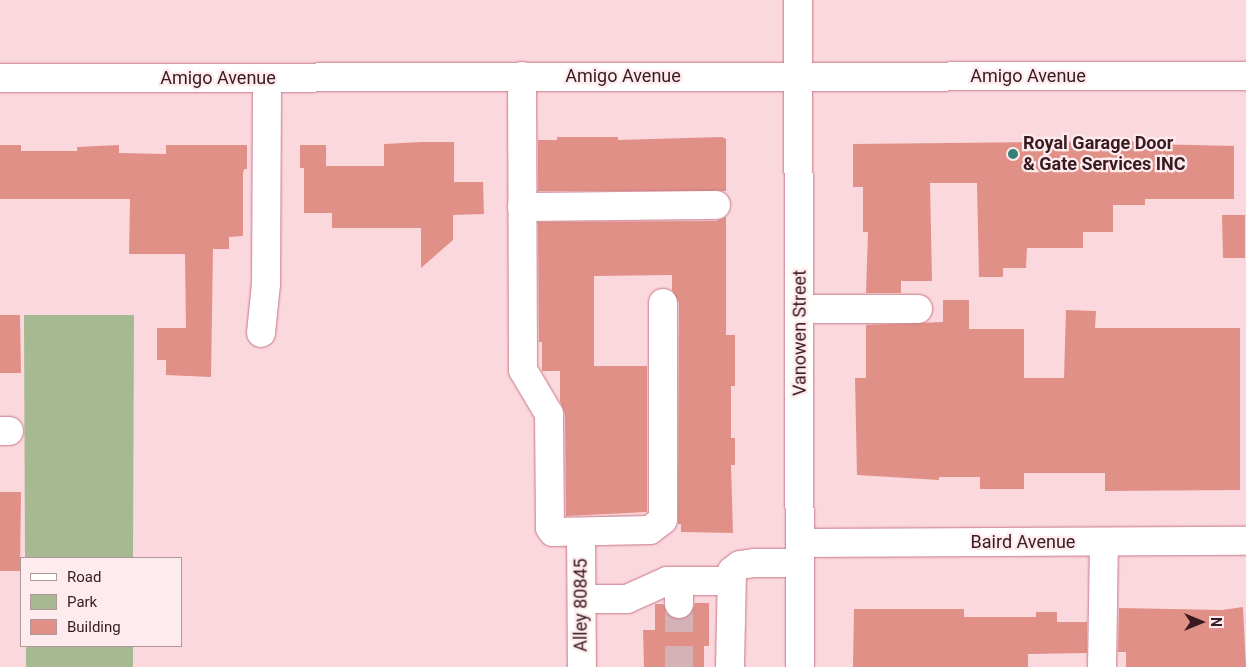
<!DOCTYPE html>
<style>
body{margin:0}
#map{position:relative;width:1246px;height:667px;overflow:hidden;background:#fbd8de;font-family:Roboto,sans-serif}
div>[style]{position:absolute}
.green>*{inset:0;background:#a7b990}
.building>*{inset:0;background:#e09086}
.minor-tunnel>*{height:28px;margin-top:-14px;transform-origin:0;background:repeating-linear-gradient(90deg,#d4b2b8 0 28px,transparent 0 42px)}
.roads{filter:drop-shadow(0 0 1px #c67787) drop-shadow(0 0 1px #c67787)}
.minor>*{height:28px;margin:-14px;padding:0 14px;transform-origin:14px;border-radius:14px;background:#fff}
.major>*{height:28px;margin:-14px;padding:0 14px;transform-origin:14px;border-radius:14px;background:#fff}
.dots>*{width:14px;height:14px;translate:-50% -50%;box-sizing:border-box;border:2px solid #fdebed;border-radius:50%}
span{translate:-50% -50%;white-space:nowrap;text-align:center;line-height:1.15;-webkit-text-stroke:4.5px #fdebed;paint-order:stroke}
.street-label{font-size:18px;color:#391a21}
.poi-label{font-size:18px;color:#391a21;font-weight:700}
.left{translate:0 -50%;text-align:left}
.legend{position:absolute;left:20px;top:557px;width:162px;height:90px;box-sizing:border-box;background:#fdebed;border:1px solid #af979b;margin:0;padding:6px 9px;list-style:none;font-size:15px;color:#391a21}
.legend li{display:flex;align-items:center;gap:10px;height:25px}
.legend b{width:25px;border:1px solid #af979b}
.north{position:absolute;left:1176px;top:597px;width:50px;height:50px;-webkit-text-stroke:4px #fdebed;paint-order:stroke;rotate:90deg;font-size:14px;font-weight:700;line-height:20px;text-align:center;color:#391a21}
.north::after{content:'';display:block;margin:auto;width:18px;height:22px;background:#391a21;clip-path:polygon(50% 0,100% 100%,50% 72%,0 100%)}
</style>
<div id="map">
<div class="green">
<i style="clip-path:polygon(24px 315px,134px 315px,133px 558px,25px 558px)"></i>
<i style="clip-path:polygon(26px 646px,133px 646px,133px 667px,26px 667px)"></i>
</div>
<div class="building">
<i style="clip-path:polygon(557px 137px,618px 137px,618px 140px,722px 137px,726px 139px,726px 191px,538px 191px,538px 140px,557px 140px)"></i>
<i style="clip-path:polygon(1149px 141px,1149px 144px,1234px 146px,1234px 199px,1145px 199px,1145px 205px,1113px 205px,1113px 232px,1083px 232px,1083px 248px,1027px 248px,1026px 268px,1003px 268px,1003px 277px,979px 277px,977px 183px,930px 183px,932px 281px,901px 281px,901px 293px,866px 293px,868px 232px,863px 232px,863px 187px,853px 187px,853px 144px)"></i>
<i style="clip-path:polygon(421px 142px,454px 142px,454px 182px,483px 182px,484px 214px,453px 215px,453px 240px,421px 268px,421px 228px,332px 228px,332px 213px,304px 213px,304px 168px,300px 168px,300px 145px,326px 145px,326px 166px,384px 166px,384px 144px)"></i>
<i style="clip-path:polygon(0 145px,21px 145px,21px 151px,77px 151px,77px 147px,119px 145px,119px 153px,166px 154px,166px 145px,247px 145px,247px 169px,244px 169px,243px 174px,243px 236px,229px 237px,229px 249px,213px 249px,211px 377px,166px 375px,166px 360px,157px 360px,157px 328px,186px 328px,185px 254px,129px 254px,130px 199px,0 199px)"></i>
<i style="clip-path:polygon(1222px 215px,1245px 215px,1245px 258px,1223px 258px)"></i>
<i style="clip-path:polygon(726px 217px,726px 335px,735px 335px,735px 386px,731px 386px,731px 438px,735px 438px,735px 465px,731px 465px,733px 533px,681px 532px,681px 524px,678px 524px,679px 303px,672px 290px,672px 275px,594px 276px,594px 366px,647px 366px,647px 512px,566px 516px,565px 414px,560px 401px,560px 371px,542px 371px,542px 342px,539px 342px,538px 222px,716px 221px)"></i>
<i style="clip-path:polygon(943px 300px,969px 300px,969px 329px,1024px 329px,1024px 378px,1064px 378px,1066px 310px,1096px 311px,1095px 328px,1240px 328px,1240px 490px,1105px 491px,1105px 473px,1024px 473px,1024px 489px,980px 489px,980px 477px,939px 477px,939px 480px,857px 475px,855px 378px,866px 378px,866px 325px,943px 322px)"></i>
<i style="clip-path:polygon(0 315px,20px 315px,21px 373px,0 373px)"></i>
<i style="clip-path:polygon(0 492px,21px 492px,20px 571px,0 571px)"></i>
<i style="clip-path:polygon(695px 603px,709px 603px,709px 646px,704px 646px,704px 667px,644px 667px,643px 630px,655px 630px,655px 604px,663px 604px,671px 617px,679px 620px,692px 612px)"></i>
<i style="clip-path:polygon(1243px 607px,1246px 667px,1126px 667px,1126px 652px,1118px 652px,1119px 608px,1222px 610px)"></i>
<i style="clip-path:polygon(854px 609px,964px 609px,964px 617px,1036px 617px,1036px 612px,1057px 612px,1057px 622px,1087px 622px,1087px 653px,1028px 654px,1028px 667px,853px 667px)"></i>
</div>
<div class="minor-tunnel">
<i style="left:679px;top:604px;width:63px;rotate:90deg"></i>
</div>
<div class="roads">
<div class="minor">
<i style="left:522px;top:76px;width:294px;rotate:89.8deg"></i>
<i style="left:523px;top:370px;width:51px;rotate:59.4deg"></i>
<i style="left:549px;top:414px;width:114px;rotate:89.5deg"></i>
<i style="left:550px;top:528px;width:5px;rotate:53deg"></i>
<i style="left:553px;top:532px;width:97px;rotate:-1.2deg"></i>
<i style="left:650px;top:530px;width:16px;rotate:-38deg"></i>
<i style="left:663px;top:520px;width:217px;rotate:-90deg"></i>
<i style="left:0;top:78px;width:1246px;rotate:-0.09deg"></i>
<i style="left:522px;top:207px;width:194px;rotate:-0.6deg"></i>
<i style="left:799px;top:309px;width:119px"></i>
<i style="left:261px;top:333px;width:49px;rotate:-84.2deg"></i>
<i style="left:266px;top:284px;width:206px;rotate:-89.7deg"></i>
<i style="left:0;top:431px;width:9px"></i>
<i style="left:581px;top:532px;width:135px;rotate:89.6deg"></i>
<i style="left:800px;top:543px;width:446px;rotate:-0.3deg"></i>
<i style="left:679px;top:581px;width:23px;rotate:90deg"></i>
<i style="left:582px;top:599px;width:45px"></i>
<i style="left:627px;top:599px;width:44px;rotate:-24.2deg"></i>
<i style="left:667px;top:581px;width:64px"></i>
<i style="left:730px;top:667px;width:96px;rotate:-88.8deg"></i>
<i style="left:732px;top:571px;width:10px;rotate:-37deg"></i>
<i style="left:740px;top:565px;width:15px;rotate:-8deg"></i>
<i style="left:755px;top:563px;width:45px"></i>
<i style="left:1102px;top:667px;width:125px;rotate:-89.1deg"></i>
</div>
<div class="major">
<i style="left:798px;top:0;width:667px;rotate:89.83deg"></i>
</div>
</div>
<div class="dots">
<i style="left:1013px;top:154px;background:#377f78"></i>
</div>
<div class="street-label">
<span style="left:623px;top:76px">Amigo Avenue</span>
<span style="left:1028px;top:76px">Amigo Avenue</span>
<span style="left:218px;top:78px">Amigo Avenue</span>
<span style="left:800px;top:333px;rotate:-90deg">Vanowen Street</span>
<span style="left:1023px;top:542px">Baird Avenue</span>
<span style="left:581px;top:605px;rotate:-90deg">Alley 80845</span>
</div>
<div class="poi-label">
<span class="left" style="left:1023px;top:154px">Royal Garage Door<br>&amp; Gate Services INC</span>
</div>
<ul class="legend">
<li><b style="height:6px;background:#fff"></b>Road</li>
<li><b style="height:14px;background:#a7b990"></b>Park</li>
<li><b style="height:14px;background:#e09086"></b>Building</li>
</ul>
<div class="north">N</div>
</div>
